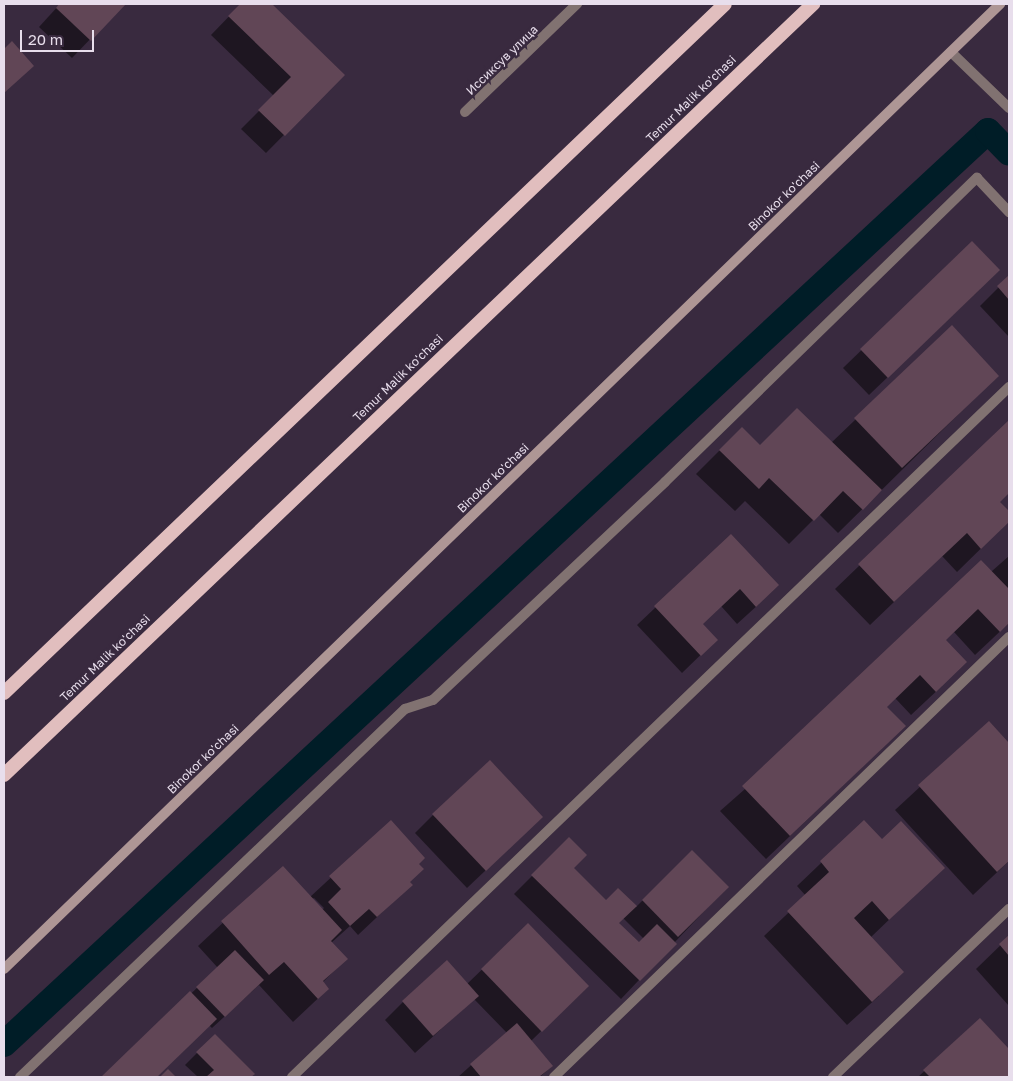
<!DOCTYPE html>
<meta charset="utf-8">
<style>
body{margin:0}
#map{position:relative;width:1013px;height:1081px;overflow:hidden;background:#392a3f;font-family:"Golos Text",sans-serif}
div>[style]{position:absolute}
.shadow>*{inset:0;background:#0007}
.canal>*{height:26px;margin:-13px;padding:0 13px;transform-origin:13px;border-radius:13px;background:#001d27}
.building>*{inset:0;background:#614656}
.minor>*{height:10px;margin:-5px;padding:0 5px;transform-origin:5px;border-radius:5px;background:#817271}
.secondary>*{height:10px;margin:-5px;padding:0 5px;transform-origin:5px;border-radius:5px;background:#ae9695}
.trunk>*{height:14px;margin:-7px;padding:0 7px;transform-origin:7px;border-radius:7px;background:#e1bebe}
span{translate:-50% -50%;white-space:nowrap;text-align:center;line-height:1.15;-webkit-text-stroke:5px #392a3f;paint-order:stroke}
.street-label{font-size:12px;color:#e8deec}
.frame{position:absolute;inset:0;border:5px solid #e8deec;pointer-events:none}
.scale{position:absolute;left:20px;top:30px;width:74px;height:22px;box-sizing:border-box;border:2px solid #e8deec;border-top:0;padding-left:6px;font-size:15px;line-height:18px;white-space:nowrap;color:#e8deec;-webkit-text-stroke:4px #392a3f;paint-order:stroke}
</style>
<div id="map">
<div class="shadow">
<i style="clip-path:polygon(60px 4px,124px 4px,72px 58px,39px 27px)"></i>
<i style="clip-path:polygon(241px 4px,270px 4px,343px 75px,266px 153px,241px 129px,274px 96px,211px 35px)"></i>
<i style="clip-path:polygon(972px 243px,980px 289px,869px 395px,843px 368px)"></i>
<i style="clip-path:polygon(1009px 277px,1009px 337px,980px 306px)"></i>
<i style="clip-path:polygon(952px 327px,974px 399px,838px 533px,819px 514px,789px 544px,745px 501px,735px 511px,696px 474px,742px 428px,760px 446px,831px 443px)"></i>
<i style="clip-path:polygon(1009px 422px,1009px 492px,999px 502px,1009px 513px,1009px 521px,957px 572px,942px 556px,870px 625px,835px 589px)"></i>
<i style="clip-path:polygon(731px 536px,759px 604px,737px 624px,721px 606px,701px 624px,716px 640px,682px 673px,637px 625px)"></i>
<i style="clip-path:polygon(1009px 556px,1009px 623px,975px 655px,954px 632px,945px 640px,942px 686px,911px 715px,895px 698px,886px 707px,905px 726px,766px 859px,720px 811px)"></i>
<i style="clip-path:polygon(989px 723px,1009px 745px,1009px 861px,973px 895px,895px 810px)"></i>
<i style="clip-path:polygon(433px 815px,523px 835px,467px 888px,415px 833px)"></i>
<i style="clip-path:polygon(evenodd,391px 822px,418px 864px,409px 882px,411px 885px,358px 935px,350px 926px,331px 943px,346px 959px,322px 983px,328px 989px,293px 1022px,259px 985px,212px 1028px,209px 1025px,155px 1077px,103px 1077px,218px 968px,198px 946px,283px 867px,310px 897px,391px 822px,314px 898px,324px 908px,322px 910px,312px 899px,314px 898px)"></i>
<i style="clip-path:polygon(864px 822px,882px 841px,943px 868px,870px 938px,879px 996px,847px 1025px,764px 936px,806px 896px,797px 886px)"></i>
<i style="clip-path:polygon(evenodd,569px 839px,572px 868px,606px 901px,618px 890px,636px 907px,692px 851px,727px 887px,621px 999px,514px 894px,569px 839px,623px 918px,644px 939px,639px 944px,618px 923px,623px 918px)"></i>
<i style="clip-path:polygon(528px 925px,569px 1004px,531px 1041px,552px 1066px,540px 1077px,458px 1077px,507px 1033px,474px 999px,415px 1053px,385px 1020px,403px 1002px,467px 984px)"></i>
<i style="clip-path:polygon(1009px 937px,1009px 1006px,976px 969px)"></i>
<i style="clip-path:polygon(980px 1019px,1009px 1051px,1009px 1077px,918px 1077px)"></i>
<i style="clip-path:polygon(215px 1035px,253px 1074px,250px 1077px,198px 1077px,185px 1065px)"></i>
</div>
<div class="canal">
<i style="left:4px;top:1044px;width:1342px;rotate:-42.86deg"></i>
<i style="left:988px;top:131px;width:30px;rotate:46deg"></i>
</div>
<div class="building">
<i style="clip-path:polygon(59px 4px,126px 4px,91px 41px,56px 8px)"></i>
<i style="clip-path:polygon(240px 4px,272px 4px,345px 75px,285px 136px,258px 110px,291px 77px,228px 16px)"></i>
<i style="clip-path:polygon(12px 41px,34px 66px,4px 93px,4px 49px)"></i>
<i style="clip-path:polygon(972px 241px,1000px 270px,888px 378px,860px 349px)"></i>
<i style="clip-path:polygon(1009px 275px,1009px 300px,997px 286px)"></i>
<i style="clip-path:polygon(952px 325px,999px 376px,902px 468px,854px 418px)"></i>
<i style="clip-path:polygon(797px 408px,882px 490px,863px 510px,843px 491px,814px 521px,769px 478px,759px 489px,719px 450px,742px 427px,760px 445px)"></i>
<i style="clip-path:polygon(1009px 420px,1009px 493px,1000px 502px,1009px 511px,1009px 522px,981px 549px,967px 533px,894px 602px,858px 564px)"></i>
<i style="clip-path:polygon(731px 534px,779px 585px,756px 607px,740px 589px,703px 624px,718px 640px,701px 656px,654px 606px)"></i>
<i style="clip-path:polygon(981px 560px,1009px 589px,1009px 623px,1000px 632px,978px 609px,946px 640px,967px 662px,936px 692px,920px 675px,887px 707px,906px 726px,790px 836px,742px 786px)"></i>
<i style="clip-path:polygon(989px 721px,1009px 743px,1009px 861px,997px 872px,918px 785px)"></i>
<i style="clip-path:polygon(490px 760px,543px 817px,486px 871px,432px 814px)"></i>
<i style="clip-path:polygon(391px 820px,425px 858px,419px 864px,424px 869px,410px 882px,413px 885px,377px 917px,369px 909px,350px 926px,328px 902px,341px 889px,329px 876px)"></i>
<i style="clip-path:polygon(864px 820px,882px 839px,901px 821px,945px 868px,889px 920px,872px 901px,854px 918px,904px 972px,872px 1002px,787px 911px,829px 872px,820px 861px)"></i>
<i style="clip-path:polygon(569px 837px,587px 855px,574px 868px,606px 900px,618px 888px,637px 906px,619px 923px,639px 942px,657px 924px,677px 944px,640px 981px,531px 875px)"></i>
<i style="clip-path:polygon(692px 850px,729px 887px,678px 937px,642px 900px)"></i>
<i style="clip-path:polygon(283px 866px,342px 930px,331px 941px,348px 959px,323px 981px,329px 989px,318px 999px,284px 962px,269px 975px,221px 921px)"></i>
<i style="clip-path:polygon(528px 923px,589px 986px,542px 1032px,481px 969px)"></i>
<i style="clip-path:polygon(1009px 935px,1009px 956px,999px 944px)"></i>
<i style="clip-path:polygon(235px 950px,264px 980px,225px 1017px,196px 987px)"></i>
<i style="clip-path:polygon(447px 960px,479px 996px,433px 1036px,402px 1001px)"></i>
<i style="clip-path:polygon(190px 991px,217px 1019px,157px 1077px,101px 1077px)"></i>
<i style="clip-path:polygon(980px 1018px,1009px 1049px,1009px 1077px,930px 1077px,923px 1070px)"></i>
<i style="clip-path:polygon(517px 1023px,553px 1066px,539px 1077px,481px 1077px,470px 1064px)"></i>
<i style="clip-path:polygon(215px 1034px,255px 1074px,251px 1077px,206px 1077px,214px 1070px,196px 1052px)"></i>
<i style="clip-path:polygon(168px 1069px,176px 1077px,160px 1077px)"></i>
</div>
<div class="minor">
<i style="left:951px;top:52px;width:81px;rotate:44deg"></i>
<i style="left:465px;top:112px;width:156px;rotate:-44deg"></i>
<i style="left:20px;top:1077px;width:533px;rotate:-43.71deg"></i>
<i style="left:405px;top:709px;width:29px;rotate:-18deg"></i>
<i style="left:433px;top:700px;width:318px;rotate:-43.2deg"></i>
<i style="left:665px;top:482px;width:436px;rotate:-44.3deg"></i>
<i style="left:977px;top:178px;width:47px;rotate:46.7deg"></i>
<i style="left:292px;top:1077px;width:995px;rotate:-43.9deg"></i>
<i style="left:554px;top:1077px;width:633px;rotate:-44.04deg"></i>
<i style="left:833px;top:1077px;width:243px;rotate:-43.7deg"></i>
</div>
<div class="secondary">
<i style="left:4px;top:969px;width:1387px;rotate:-44.09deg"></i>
</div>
<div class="trunk">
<i style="left:4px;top:693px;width:997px;rotate:-43.7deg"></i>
<i style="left:4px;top:775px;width:1118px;rotate:-43.62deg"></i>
</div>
<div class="street-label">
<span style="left:502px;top:60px;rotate:-44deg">Иссиксув улица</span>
<span style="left:691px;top:99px;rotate:-44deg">Temur Malik ko'chasi</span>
<span style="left:784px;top:196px;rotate:-44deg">Binokor ko'chasi</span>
<span style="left:398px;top:378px;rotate:-44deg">Temur Malik ko'chasi</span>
<span style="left:493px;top:478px;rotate:-44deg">Binokor ko'chasi</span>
<span style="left:105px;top:658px;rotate:-44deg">Temur Malik ko'chasi</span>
<span style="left:203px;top:759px;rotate:-44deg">Binokor ko'chasi</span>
</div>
<div class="frame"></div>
<div class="scale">20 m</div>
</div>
